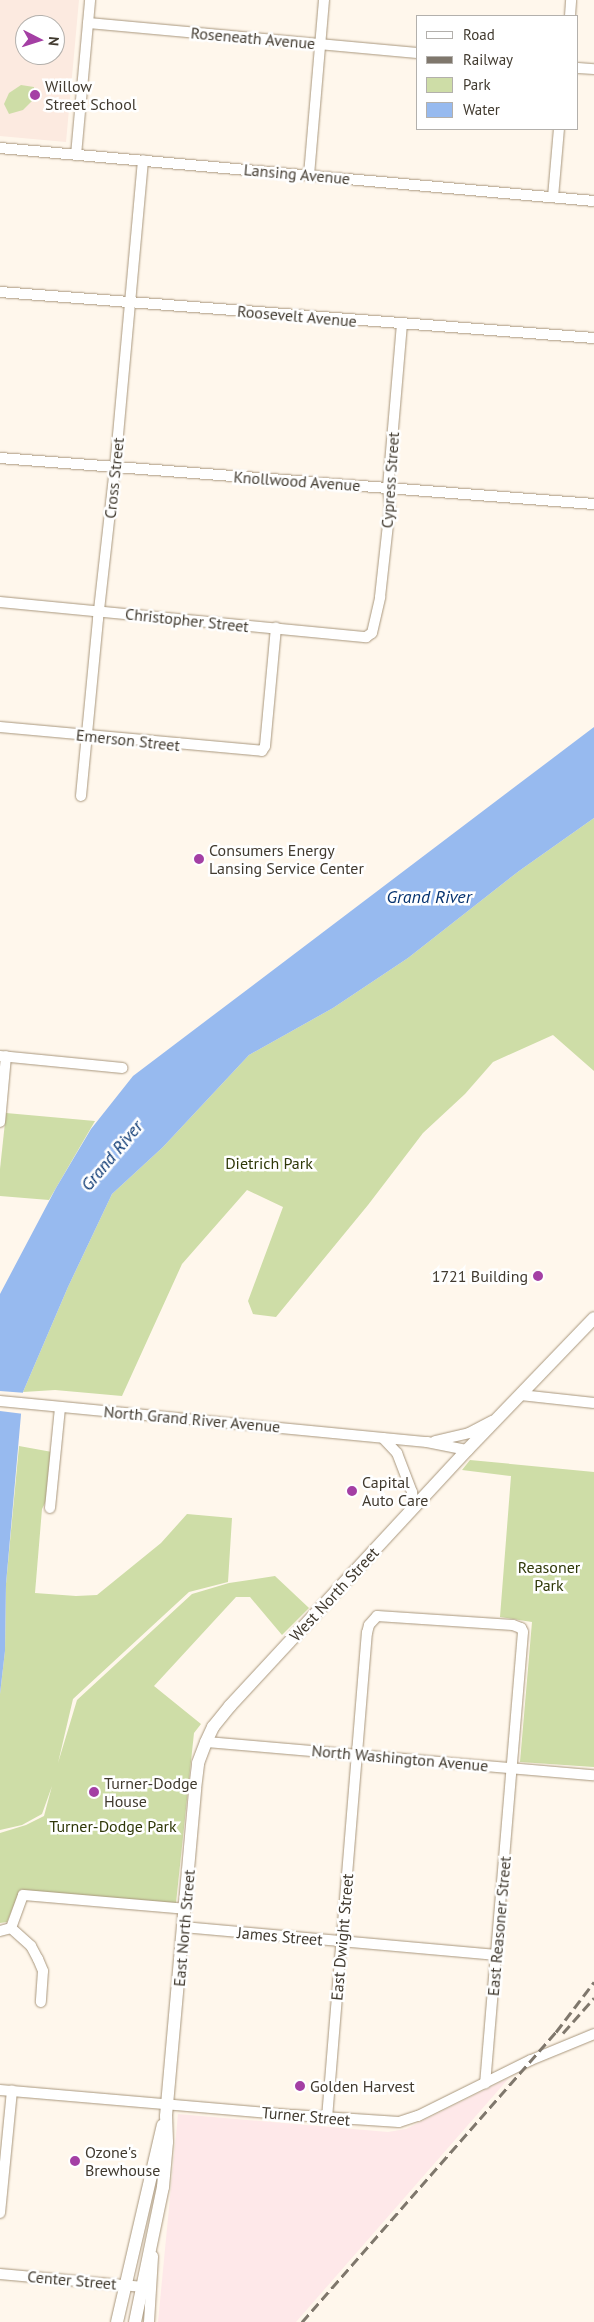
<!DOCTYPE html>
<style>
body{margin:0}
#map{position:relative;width:594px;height:2322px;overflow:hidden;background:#fff7ec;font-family:"PT Sans",sans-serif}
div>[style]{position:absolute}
.commercial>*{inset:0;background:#fee8e9}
.education>*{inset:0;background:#fceae0}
.green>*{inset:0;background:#cedda7}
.water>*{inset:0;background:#97baef}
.pier>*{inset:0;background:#fff7ec}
.roads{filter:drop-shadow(0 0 1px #a9977d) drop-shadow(0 0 1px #a9977d)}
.minor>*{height:10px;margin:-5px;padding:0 5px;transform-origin:5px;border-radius:5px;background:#fff}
.major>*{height:12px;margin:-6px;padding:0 6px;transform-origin:6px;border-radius:6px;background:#fff}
.rail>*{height:3px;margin-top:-1.5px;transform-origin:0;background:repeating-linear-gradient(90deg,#7f776c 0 10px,transparent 0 15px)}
.dots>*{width:14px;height:14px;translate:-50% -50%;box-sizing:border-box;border:2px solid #fff;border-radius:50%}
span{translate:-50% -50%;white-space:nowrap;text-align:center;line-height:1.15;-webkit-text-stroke:5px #fff;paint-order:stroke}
.street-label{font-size:16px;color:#413a2f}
.poi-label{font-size:16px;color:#413a2f}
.left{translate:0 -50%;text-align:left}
.right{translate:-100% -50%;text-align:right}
.park-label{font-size:16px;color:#2f3808}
.water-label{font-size:18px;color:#073470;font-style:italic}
.legend{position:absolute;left:416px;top:15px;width:162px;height:115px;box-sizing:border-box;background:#fff;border:1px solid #b3b0ac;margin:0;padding:6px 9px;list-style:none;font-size:15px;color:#413a2f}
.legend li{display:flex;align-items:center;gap:10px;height:25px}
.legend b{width:25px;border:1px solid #b3b0ac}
.north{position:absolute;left:15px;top:15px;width:50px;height:50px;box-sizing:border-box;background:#fff;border:1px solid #b3b0ac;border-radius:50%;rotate:95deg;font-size:14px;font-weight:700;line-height:20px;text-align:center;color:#413a2f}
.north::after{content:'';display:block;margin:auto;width:18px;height:22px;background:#a43fa4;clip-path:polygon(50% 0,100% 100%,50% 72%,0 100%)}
</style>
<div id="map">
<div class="commercial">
<i style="clip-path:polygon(509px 2078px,296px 2322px,158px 2322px,178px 2114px,388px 2132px,406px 2129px)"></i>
</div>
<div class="education">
<i style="clip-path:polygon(evenodd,0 0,79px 0,66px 142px,0 136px,0 0,25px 25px,55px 25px,55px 55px,25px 55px,25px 25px)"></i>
</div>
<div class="green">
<i style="clip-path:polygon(21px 85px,34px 87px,34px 99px,23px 110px,9px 114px,4px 104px,9px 93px)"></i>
<i style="clip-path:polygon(594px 818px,594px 1071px,553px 1035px,493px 1062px,465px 1094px,423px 1133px,368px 1205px,276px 1317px,253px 1314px,248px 1301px,283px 1207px,247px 1190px,182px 1264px,122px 1396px,55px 1390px,23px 1392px,68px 1287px,112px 1194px,163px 1147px,249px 1055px,333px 1008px,408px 958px,519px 871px)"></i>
<i style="clip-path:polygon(6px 1113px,95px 1121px,49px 1200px,0 1196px,0 1169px)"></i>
<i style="clip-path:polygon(19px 1446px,52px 1452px,46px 1501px,42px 1509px,35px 1593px,76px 1596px,97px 1595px,161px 1543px,187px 1514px,232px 1518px,228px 1582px,189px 1592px,73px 1699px,58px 1763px,77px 1700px,192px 1594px,229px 1583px,275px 1576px,309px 1608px,282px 1635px,250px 1597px,236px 1597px,154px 1686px,201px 1724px,194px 1733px,176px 1903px,20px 1890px,7px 1922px,0 1923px,0 1833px,26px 1825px,44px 1816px,52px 1786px,42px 1814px,22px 1825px,0 1830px,0 1694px,5px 1651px,6px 1584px)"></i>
<i style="clip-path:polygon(470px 1460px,594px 1472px,594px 1767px,520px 1762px,532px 1622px,500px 1617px,511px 1476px,462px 1470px)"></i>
</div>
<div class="water">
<i style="clip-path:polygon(594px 727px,594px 818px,519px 871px,408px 958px,333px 1008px,249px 1055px,163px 1147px,112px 1194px,68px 1287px,23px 1392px,6px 1584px,5px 1651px,0 1694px,0 1294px,56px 1188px,91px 1129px,133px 1076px)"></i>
</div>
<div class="pier">
<i style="clip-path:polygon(0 1391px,26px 1393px,24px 1414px,0 1411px)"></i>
</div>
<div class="roads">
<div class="minor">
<i style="left:570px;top:16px;width:16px;rotate:-86deg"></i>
<i style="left:88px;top:23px;width:331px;rotate:5.2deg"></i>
<i style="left:578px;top:68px;width:16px;rotate:4deg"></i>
<i style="left:0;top:148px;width:596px;rotate:5.1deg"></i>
<i style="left:76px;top:155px;width:156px;rotate:-84.8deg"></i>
<i style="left:309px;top:175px;width:176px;rotate:-85.1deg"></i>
<i style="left:553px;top:197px;width:68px;rotate:-85deg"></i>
<i style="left:0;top:292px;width:596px;rotate:4.43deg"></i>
<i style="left:0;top:458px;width:596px;rotate:4.43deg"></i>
<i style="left:0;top:602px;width:368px;rotate:5.5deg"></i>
<i style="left:366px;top:637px;width:7px;rotate:-34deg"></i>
<i style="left:372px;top:633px;width:37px;rotate:-77deg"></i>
<i style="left:380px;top:597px;width:92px;rotate:-83.7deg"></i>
<i style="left:390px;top:506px;width:19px;rotate:-96deg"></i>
<i style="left:388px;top:487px;width:163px;rotate:-85.1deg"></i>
<i style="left:0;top:727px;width:263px;rotate:5.2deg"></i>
<i style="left:262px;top:751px;width:6px;rotate:-59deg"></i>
<i style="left:265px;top:746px;width:119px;rotate:-84.7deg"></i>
<i style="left:81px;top:796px;width:178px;rotate:-84.5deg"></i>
<i style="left:98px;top:619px;width:152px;rotate:-83.6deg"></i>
<i style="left:115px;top:468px;width:309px;rotate:-84.8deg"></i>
<i style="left:0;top:1056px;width:123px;rotate:5.6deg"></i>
<i style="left:0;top:1122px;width:66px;rotate:-84.8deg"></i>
<i style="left:521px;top:1395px;width:73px;rotate:6.3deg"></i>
<i style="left:0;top:1401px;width:429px;rotate:5.5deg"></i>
<i style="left:427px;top:1442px;width:41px;rotate:11.3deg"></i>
<i style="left:383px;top:1438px;width:21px;rotate:47deg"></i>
<i style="left:397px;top:1453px;width:42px;rotate:69deg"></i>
<i style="left:412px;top:1492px;width:16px;rotate:83deg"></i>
<i style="left:435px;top:1441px;width:35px;rotate:-13deg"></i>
<i style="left:469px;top:1433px;width:26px;rotate:-28deg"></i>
<i style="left:50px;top:1508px;width:101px;rotate:-84.3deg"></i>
<i style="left:206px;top:1742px;width:389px;rotate:4.9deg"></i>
<i style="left:183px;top:1927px;width:315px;rotate:5.1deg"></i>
<i style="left:11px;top:1928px;width:27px;rotate:42deg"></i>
<i style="left:31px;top:1946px;width:15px;rotate:62deg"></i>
<i style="left:38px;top:1959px;width:13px;rotate:67deg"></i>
<i style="left:43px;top:1971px;width:31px;rotate:94deg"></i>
<i style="left:0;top:1931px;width:11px;rotate:-15deg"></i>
<i style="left:11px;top:1928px;width:35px;rotate:-70deg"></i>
<i style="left:23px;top:1895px;width:163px;rotate:4.9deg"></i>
<i style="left:0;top:2090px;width:294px;rotate:4.9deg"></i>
<i style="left:293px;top:2115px;width:106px;rotate:3.8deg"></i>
<i style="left:399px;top:2122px;width:20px;rotate:-18deg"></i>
<i style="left:418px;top:2116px;width:126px;rotate:-26.4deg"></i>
<i style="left:531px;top:2060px;width:68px;rotate:-22.4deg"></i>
<i style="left:327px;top:2118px;width:487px;rotate:-85.3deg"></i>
<i style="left:367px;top:1633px;width:8px;rotate:-76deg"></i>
<i style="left:369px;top:1625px;width:12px;rotate:-48deg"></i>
<i style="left:377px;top:1616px;width:136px;rotate:3.8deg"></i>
<i style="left:513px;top:1625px;width:9px;rotate:21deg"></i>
<i style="left:521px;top:1628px;width:4px;rotate:63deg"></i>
<i style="left:523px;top:1632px;width:453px;rotate:94.8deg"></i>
<i style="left:0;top:2213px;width:123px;rotate:-84.4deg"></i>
<i style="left:0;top:2274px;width:144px;rotate:5.2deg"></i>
<i style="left:149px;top:2322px;width:66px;rotate:-86.5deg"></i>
</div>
<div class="major">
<i style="left:117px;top:2322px;width:202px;rotate:-76.9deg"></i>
<i style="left:135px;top:2322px;width:138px;rotate:-78.3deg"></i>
<i style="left:163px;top:2187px;width:45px;rotate:-84.9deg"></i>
<i style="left:167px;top:2142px;width:26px;rotate:-92deg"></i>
<i style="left:166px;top:2116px;width:328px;rotate:-84.9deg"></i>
<i style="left:195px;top:1789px;width:26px;rotate:-83deg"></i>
<i style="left:198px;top:1763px;width:22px;rotate:-69deg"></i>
<i style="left:206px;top:1742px;width:17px;rotate:-65deg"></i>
<i style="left:213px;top:1727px;width:27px;rotate:-51deg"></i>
<i style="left:230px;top:1706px;width:349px;rotate:-47.2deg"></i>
<i style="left:467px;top:1450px;width:183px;rotate:-46.1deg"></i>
</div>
</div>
<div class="rail">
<i style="left:563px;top:2033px;width:47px;rotate:-48.5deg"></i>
<i style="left:302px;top:2322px;width:386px;rotate:-48.8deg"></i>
<i style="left:556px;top:2032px;width:63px;rotate:-52.8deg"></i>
</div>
<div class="dots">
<i style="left:35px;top:95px;background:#a43fa4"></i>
<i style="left:199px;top:859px;background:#a43fa4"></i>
<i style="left:538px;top:1276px;background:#a43fa4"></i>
<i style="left:352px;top:1491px;background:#a43fa4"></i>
<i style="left:94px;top:1792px;background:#a43fa4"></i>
<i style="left:300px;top:2086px;background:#a43fa4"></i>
<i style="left:75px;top:2161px;background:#a43fa4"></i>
</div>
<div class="street-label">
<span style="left:253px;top:38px;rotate:5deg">Roseneath Avenue</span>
<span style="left:297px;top:174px;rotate:5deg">Lansing Avenue</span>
<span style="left:297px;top:316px;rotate:5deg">Roosevelt Avenue</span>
<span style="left:114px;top:478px;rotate:-84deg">Cross Street</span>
<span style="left:390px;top:480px;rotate:-86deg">Cypress Street</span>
<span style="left:297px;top:481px;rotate:4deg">Knollwood Avenue</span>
<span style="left:187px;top:620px;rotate:6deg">Christopher Street</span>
<span style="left:128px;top:740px;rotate:6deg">Emerson Street</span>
<span style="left:192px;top:1419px;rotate:5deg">North Grand River Avenue</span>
<span style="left:334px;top:1594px;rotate:-47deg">West North Street</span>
<span style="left:400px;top:1758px;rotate:5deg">North Washington Avenue</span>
<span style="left:499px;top:1926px;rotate:-85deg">East Reasoner Street</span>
<span style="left:184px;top:1928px;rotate:-85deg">East North Street</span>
<span style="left:280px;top:1936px;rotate:5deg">James Street</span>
<span style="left:342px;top:1937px;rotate:-85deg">East Dwight Street</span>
<span style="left:306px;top:2116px;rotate:5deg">Turner Street</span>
<span style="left:72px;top:2280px;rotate:5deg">Center Street</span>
</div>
<div class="poi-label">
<span class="left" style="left:45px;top:95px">Willow<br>Street School</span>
<span class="left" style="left:209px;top:859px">Consumers Energy<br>Lansing Service Center</span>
<span class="right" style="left:528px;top:1276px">1721 Building</span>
<span class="left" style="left:362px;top:1491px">Capital<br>Auto Care</span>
<span class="left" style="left:104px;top:1792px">Turner-Dodge<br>House</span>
<span class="left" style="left:310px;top:2086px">Golden Harvest</span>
<span class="left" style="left:85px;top:2161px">Ozone's<br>Brewhouse</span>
</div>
<div class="park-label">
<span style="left:269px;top:1163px">Dietrich Park</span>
<span style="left:549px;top:1576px">Reasoner<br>Park</span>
<span style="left:113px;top:1826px">Turner-Dodge Park</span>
</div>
<div class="water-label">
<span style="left:429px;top:897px">Grand River</span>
<span style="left:112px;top:1156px;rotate:-50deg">Grand River</span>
</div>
<ul class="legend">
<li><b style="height:6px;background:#fff"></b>Road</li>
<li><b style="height:6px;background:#7f776c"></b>Railway</li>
<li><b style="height:14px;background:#cedda7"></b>Park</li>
<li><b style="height:14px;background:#97baef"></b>Water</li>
</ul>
<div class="north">N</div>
</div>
